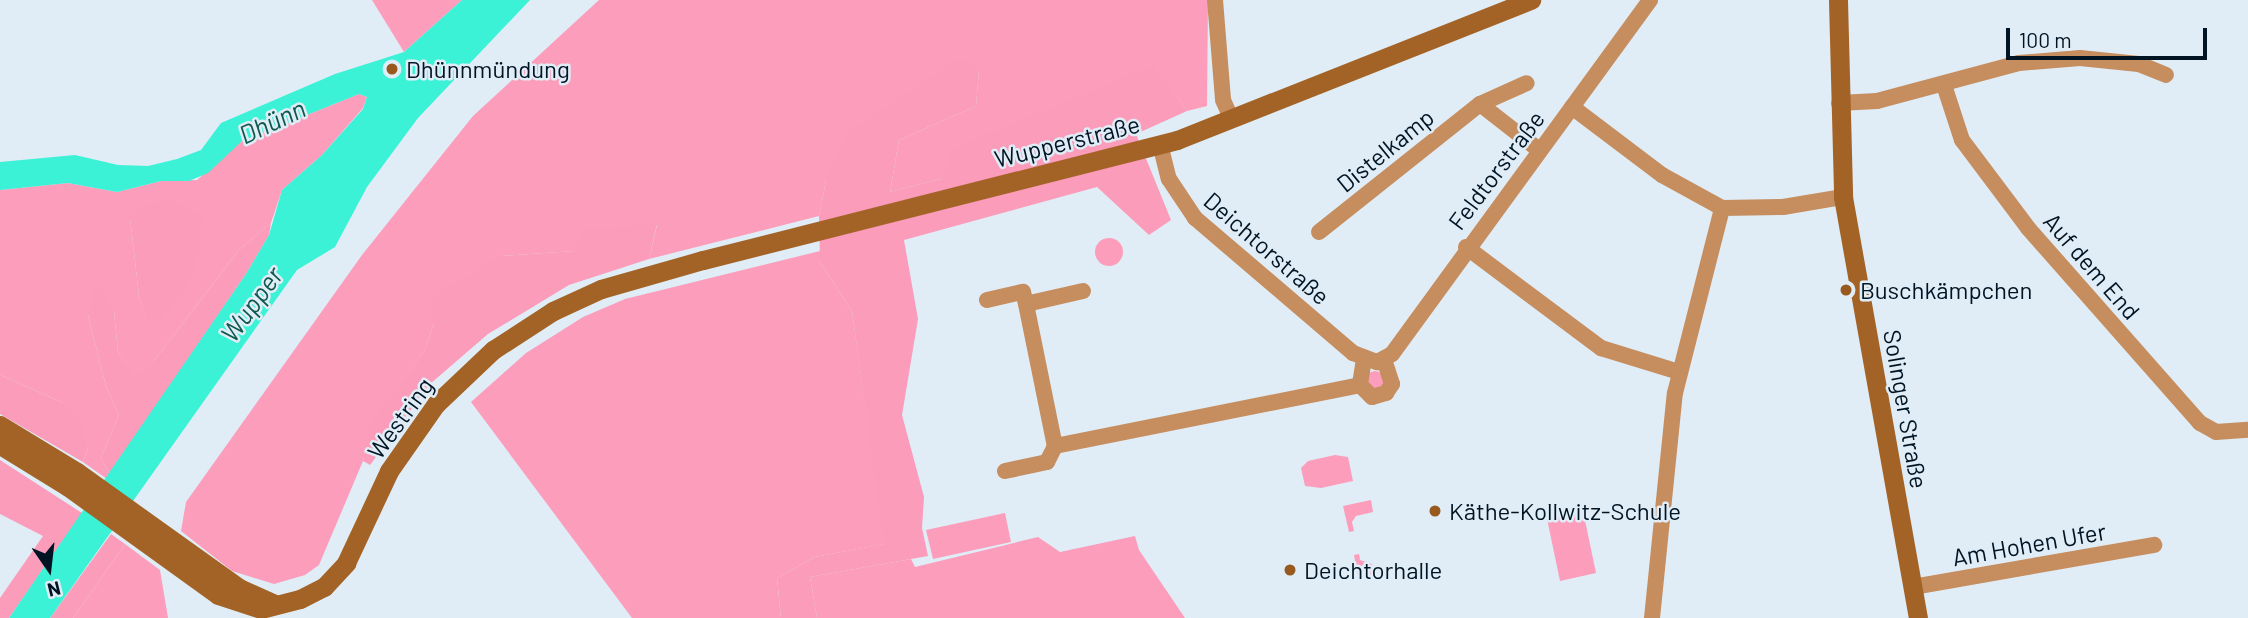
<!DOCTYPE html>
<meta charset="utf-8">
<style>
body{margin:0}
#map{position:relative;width:2248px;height:618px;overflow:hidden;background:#e0edf6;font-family:Barlow,sans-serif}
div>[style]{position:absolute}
.green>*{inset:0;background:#fc9dbb}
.round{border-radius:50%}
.forest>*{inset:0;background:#fa9cba}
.water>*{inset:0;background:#3bf2d6}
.minor>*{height:16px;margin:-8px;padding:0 8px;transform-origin:8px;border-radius:8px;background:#c68d5f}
.secondary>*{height:19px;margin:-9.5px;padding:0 9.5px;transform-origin:9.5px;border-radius:9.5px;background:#a46326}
.dots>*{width:19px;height:19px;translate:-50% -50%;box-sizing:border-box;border:4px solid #e0edf6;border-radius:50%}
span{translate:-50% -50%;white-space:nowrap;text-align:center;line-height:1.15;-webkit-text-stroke:5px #e0edf6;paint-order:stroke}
.poi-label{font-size:24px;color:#001424}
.left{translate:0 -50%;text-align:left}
.street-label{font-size:24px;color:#001424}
.water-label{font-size:26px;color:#0e584d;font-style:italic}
.north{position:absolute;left:14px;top:534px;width:70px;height:70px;-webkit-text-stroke:5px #e0edf6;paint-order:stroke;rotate:166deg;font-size:19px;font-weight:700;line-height:28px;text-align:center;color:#001424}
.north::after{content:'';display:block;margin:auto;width:24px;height:32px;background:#001424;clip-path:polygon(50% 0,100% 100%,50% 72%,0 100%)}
.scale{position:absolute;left:2006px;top:28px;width:201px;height:32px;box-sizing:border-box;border:4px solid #001424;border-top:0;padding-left:9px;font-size:21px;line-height:24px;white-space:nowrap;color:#001424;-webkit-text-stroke:5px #e0edf6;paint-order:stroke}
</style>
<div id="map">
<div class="green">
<i style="clip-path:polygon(372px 0,462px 0,404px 52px)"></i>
<i style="clip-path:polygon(599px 0,1208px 0,1207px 106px,1187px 111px,1154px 66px,941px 179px,890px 192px,899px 140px,976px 106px,979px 69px,826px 181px,819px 216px,649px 259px,657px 225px,575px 251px,501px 256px,434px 323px,425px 350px,370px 425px,363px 461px,319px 565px,305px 575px,274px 584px,232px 571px,181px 531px,186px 502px,362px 255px,473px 116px)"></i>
<i style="clip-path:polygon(evenodd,359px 94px,367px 97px,363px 108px,322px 155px,282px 190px,271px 223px,239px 250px,157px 357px,135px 378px,118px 352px,114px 312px,88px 315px,106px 386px,119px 415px,101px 458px,110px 474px,107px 479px,83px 462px,88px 448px,61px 402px,0 375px,0 190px,68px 183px,117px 192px,161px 181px,197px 180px,242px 141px,359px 94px,130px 217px,147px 319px,139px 296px,130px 217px)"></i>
<i class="round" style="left:1095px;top:238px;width:28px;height:28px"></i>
<i style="clip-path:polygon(820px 251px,820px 262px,852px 311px,885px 544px,815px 557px,777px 578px,781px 618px,632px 618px,471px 402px,526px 353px,583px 317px,625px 299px)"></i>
<i class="round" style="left:1366px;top:371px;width:18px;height:18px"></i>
<i style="clip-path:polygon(1335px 455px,1348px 457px,1353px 481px,1321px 488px,1305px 486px,1301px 468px,1308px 461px)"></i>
<i style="clip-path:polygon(1371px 500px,1373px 512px,1356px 516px,1352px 522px,1354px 531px,1349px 532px,1343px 506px)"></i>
<i style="clip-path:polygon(1582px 506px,1596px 573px,1560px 581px,1546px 514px)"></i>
<i style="clip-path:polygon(1005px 513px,1011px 542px,933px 559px,926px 530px)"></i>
<i style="clip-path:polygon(1135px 536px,1139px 550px,1185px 618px,817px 618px,810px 577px,911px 559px,915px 567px,1038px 537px,1060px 552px)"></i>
<i style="clip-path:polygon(125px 544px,160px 570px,168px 618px,73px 618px)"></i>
<i style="clip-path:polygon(1359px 554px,1360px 560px,1372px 564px,1374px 574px,1358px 578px,1354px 555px)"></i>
</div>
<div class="forest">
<i style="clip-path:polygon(958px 58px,979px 69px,976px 106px,899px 140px,890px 192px,941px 179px,953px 149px,1154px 65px,1187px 111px,1136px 134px,1171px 220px,1149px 235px,1097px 187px,904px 240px,918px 319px,902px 415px,924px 497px,922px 528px,928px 556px,810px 577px,817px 618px,781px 618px,777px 578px,815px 557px,884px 544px,852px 311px,820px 262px,819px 216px,826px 181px,847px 134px)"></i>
<i style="clip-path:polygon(174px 200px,201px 217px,199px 251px,188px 285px,160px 319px,147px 320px,139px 296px,130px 217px,147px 205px)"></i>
<i style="clip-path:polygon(271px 223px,269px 235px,246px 274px,110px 474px,101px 458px,119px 415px,106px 386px,88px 315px,97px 284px,114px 312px,118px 352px,135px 377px,157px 357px,239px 250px)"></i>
<i style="clip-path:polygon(657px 224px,649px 259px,569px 285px,488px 334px,430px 384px,370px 465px,363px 461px,369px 425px,425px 350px,434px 323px,431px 298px,501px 256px,574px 251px,586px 230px)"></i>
<i style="clip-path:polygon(0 375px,61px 402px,78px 417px,88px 448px,83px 462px,0 414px)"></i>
<i style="clip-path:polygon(0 460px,82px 513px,9px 618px,0 618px,0 598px,43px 536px,0 514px)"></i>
<i style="clip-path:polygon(111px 534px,125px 544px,73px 618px,50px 618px)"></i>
</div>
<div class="water">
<i style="clip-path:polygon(462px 0,530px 0,418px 118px,367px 187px,335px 247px,297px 270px,50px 618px,9px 618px,246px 274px,269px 235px,282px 190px,322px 155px,363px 109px,367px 97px,359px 94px,242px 141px,208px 173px,189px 181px,161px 181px,117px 192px,68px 183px,0 190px,0 162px,75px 155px,118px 165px,148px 166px,177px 159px,201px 150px,221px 123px,335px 74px,404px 52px)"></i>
</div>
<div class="minor">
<i style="left:1215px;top:0;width:100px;rotate:85.4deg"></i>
<i style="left:1223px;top:100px;width:20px;rotate:66deg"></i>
<i style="left:1944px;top:85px;width:58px;rotate:71.9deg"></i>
<i style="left:1962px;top:140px;width:110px;rotate:53.1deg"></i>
<i style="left:2028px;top:228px;width:260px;rotate:48.6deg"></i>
<i style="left:2200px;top:423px;width:18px;rotate:29deg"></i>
<i style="left:2216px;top:432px;width:32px;rotate:-4deg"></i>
<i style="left:1839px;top:103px;width:38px;rotate:-3deg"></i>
<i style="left:1877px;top:101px;width:147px;rotate:-15deg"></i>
<i style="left:2019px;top:63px;width:61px;rotate:-4.7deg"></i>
<i style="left:2080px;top:58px;width:59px;rotate:5.8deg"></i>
<i style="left:2139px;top:64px;width:29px;rotate:22deg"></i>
<i style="left:1480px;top:104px;width:51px;rotate:-24.1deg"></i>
<i style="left:1572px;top:107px;width:113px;rotate:37.1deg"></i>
<i style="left:1662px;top:175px;width:68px;rotate:28.8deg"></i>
<i style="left:1160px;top:144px;width:36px;rotate:76deg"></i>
<i style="left:1169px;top:179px;width:47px;rotate:56.3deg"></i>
<i style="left:1195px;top:218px;width:208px;rotate:40.5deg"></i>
<i style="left:1353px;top:353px;width:26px;rotate:21deg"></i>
<i style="left:1377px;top:362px;width:17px;rotate:-28deg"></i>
<i style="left:1392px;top:354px;width:438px;rotate:-53.9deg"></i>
<i style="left:1319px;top:232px;width:206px;rotate:-38.5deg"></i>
<i style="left:1480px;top:104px;width:75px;rotate:37.9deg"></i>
<i style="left:1466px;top:247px;width:169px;rotate:36.8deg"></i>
<i style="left:1601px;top:348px;width:82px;rotate:17.1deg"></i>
<i style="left:1083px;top:291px;width:58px;rotate:167.2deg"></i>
<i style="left:1026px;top:304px;width:145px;rotate:78.5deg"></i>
<i style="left:1055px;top:446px;width:311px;rotate:-11.3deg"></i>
<i style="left:987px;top:300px;width:37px;rotate:-13deg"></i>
<i style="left:1023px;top:292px;width:12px;rotate:76deg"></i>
<i style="left:1364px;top:359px;width:26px;rotate:99deg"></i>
<i style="left:1360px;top:385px;width:17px;rotate:45deg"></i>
<i style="left:1372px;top:397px;width:15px;rotate:-16deg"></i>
<i style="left:1386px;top:393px;width:11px;rotate:-56deg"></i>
<i style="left:1392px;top:384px;width:26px;rotate:-108deg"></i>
<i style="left:1005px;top:471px;width:43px;rotate:-12.1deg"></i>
<i style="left:1047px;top:462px;width:18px;rotate:-63deg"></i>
<i style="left:1913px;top:587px;width:245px;rotate:-9.9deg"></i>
<i style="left:1652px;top:618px;width:226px;rotate:-84.2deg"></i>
<i style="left:1675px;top:393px;width:191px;rotate:-75.7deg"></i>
<i style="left:1722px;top:208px;width:61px;rotate:-0.9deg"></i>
<i style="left:1783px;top:207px;width:61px;rotate:-9.5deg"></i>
</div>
<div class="secondary">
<i style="left:1838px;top:0;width:197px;rotate:88.5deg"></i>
<i style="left:1843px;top:197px;width:428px;rotate:79.9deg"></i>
<i style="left:0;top:425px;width:90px;rotate:31.4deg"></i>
<i style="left:77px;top:472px;width:199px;rotate:35.6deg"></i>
<i style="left:239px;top:588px;width:39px;rotate:24deg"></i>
<i style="left:0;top:445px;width:79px;rotate:31.5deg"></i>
<i style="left:67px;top:486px;width:186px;rotate:35.8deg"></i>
<i style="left:218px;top:595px;width:45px;rotate:18deg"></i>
<i style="left:261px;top:609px;width:40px;rotate:-14.4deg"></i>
<i style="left:300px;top:599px;width:27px;rotate:-27deg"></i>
<i style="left:324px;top:587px;width:33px;rotate:-47deg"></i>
<i style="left:346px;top:563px;width:102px;rotate:-64.9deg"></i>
<i style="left:389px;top:471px;width:82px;rotate:-55deg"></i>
<i style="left:436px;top:404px;width:79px;rotate:-43.5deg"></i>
<i style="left:493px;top:350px;width:72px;rotate:-33deg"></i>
<i style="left:553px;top:311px;width:53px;rotate:-24.6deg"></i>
<i style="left:601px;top:289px;width:106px;rotate:-15.9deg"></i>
<i style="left:703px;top:260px;width:489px;rotate:-14.2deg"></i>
<i style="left:1177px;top:140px;width:381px;rotate:-21.6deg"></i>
</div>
<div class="dots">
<i style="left:392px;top:69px;background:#97591e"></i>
<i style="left:1846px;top:290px;background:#97591e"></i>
<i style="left:1435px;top:511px;background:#97591e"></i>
<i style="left:1290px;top:570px;background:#97591e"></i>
</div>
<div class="poi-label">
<span class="left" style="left:406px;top:69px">Dhünnmündung</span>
<span class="left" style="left:1860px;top:290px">Buschkämpchen</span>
<span class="left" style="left:1449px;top:511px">Käthe-Kollwitz-Schule</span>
<span class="left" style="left:1304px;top:570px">Deichtorhalle</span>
</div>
<div class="street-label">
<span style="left:1067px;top:141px;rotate:-14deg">Wupperstraße</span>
<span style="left:1385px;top:150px;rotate:-39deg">Distelkamp</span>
<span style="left:1496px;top:170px;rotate:-53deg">Feldtorstraße</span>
<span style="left:1267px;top:248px;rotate:41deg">Deichtorstraße</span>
<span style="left:2092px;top:266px;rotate:49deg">Auf dem End</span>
<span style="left:1906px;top:409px;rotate:80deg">Solinger Straße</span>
<span style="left:400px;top:418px;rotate:-54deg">Westring</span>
<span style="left:2029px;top:544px;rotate:-10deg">Am Hohen Ufer</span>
</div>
<div class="water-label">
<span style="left:272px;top:121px;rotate:-25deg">Dhünn</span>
<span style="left:251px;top:304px;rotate:-54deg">Wupper</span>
</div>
<div class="north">N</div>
<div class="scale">100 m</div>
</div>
